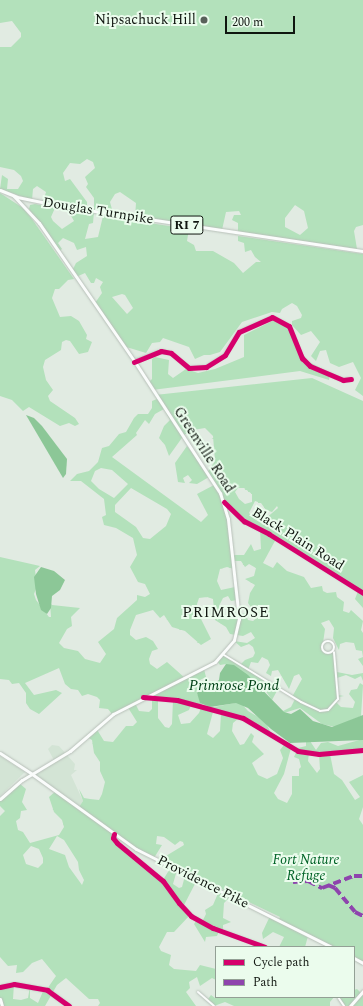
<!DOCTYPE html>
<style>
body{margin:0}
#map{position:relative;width:363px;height:1006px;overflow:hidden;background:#e1ebe2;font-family:Spectral,serif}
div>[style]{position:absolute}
.built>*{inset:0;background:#d3e4d5}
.green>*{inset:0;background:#b3e1bb}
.water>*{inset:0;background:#8cc797}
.roads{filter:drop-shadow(0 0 1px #b8c0b9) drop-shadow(0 0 1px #b8c0b9)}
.street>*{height:2px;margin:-1px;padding:0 1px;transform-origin:1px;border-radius:1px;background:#fafcfb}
.street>.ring{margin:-1px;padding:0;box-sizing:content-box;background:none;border:2px solid #fafcfb;border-radius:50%}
.secondary>*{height:3px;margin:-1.5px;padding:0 1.5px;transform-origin:1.5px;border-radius:1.5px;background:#fafcfb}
.primary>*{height:3px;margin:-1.5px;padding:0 1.5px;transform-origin:1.5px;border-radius:1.5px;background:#fafcfb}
.quiet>*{height:4px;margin-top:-2px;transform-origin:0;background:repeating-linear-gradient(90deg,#8e44ad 0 8px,transparent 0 12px)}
.cycleway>*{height:5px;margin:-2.5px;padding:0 2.5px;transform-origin:2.5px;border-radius:2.5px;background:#d6006c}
.dots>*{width:11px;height:11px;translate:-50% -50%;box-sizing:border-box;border:2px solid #ebfced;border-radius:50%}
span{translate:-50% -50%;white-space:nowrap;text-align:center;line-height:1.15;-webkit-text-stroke:4px #ebfced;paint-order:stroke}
.shield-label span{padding:1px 3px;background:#ebfced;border:1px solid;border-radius:3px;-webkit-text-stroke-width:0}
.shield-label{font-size:13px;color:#101610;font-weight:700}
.poi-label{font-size:14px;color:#101610}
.right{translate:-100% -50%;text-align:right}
.street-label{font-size:14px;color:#101610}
.park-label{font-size:14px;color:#006327;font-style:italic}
.neighbourhood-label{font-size:15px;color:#101610;letter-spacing:1px}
.water-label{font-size:15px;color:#004016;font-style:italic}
.legend{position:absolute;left:215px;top:946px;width:140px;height:52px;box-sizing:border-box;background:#ebfced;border:1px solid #93a095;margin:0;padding:5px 7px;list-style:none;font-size:12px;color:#101610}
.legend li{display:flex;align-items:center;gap:8px;height:20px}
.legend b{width:20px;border:1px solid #93a095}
.scale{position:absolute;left:225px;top:16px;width:70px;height:18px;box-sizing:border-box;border:2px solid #101610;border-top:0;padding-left:5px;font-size:12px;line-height:14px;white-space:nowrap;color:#101610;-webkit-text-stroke:3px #ebfced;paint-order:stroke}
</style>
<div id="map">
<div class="built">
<i style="clip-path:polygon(52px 745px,59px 746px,75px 764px,74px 770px,77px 770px,71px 775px,83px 801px,79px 807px,33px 774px,55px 762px,48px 749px)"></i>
<i style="clip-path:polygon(0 756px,25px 772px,0 796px)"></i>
</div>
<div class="green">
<i style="clip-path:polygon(evenodd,0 0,363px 0,363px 225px,356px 227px,354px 231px,357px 249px,238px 232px,238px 223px,232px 220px,234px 215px,241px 215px,239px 211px,226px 212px,222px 230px,135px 217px,136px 203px,120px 192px,115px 194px,110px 202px,113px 213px,94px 210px,94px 198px,86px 187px,88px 184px,85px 177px,95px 168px,93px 162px,87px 159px,80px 164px,70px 163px,63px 173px,65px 181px,70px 179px,87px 202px,87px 205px,81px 205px,81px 208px,43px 202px,46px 192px,37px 186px,33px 189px,32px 200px,0 189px,2px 175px,8px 179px,7px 189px,18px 189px,23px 181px,21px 176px,14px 170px,0 167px,0 47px,11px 47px,21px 37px,21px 33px,12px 21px,0 23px,0 0,295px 205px,304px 211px,308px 228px,300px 235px,285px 227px,285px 218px,295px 205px)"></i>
<i style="clip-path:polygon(0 193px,23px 208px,32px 219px,74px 279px,68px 280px,59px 289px,55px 289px,52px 298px,60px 317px,71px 316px,79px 321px,87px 335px,86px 339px,92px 342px,88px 352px,79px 354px,70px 341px,66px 340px,62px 342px,61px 350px,45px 360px,43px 367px,46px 380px,53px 390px,48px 396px,50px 401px,75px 418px,79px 424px,75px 426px,69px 423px,60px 426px,29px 407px,23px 411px,12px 400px,0 396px)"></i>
<i style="clip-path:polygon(evenodd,35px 204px,55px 208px,51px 217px,53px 221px,62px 229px,74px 221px,70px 214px,70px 208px,94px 212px,93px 223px,89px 224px,85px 239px,98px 237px,103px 216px,189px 229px,187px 241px,194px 245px,196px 251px,213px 251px,234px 263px,243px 273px,256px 262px,261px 262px,255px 257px,251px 250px,245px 252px,244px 243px,238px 241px,238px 236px,363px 254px,363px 396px,355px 390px,361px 378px,353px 362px,339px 367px,330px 363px,326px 350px,320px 351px,316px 361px,311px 356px,320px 342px,311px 331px,301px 335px,292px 325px,292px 321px,301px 318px,302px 315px,297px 306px,292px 303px,282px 309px,280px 313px,272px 312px,242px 322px,220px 352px,210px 355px,204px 355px,195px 359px,189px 347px,163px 338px,160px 342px,152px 343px,146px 353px,123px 346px,95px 303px,102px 293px,100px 287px,103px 282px,96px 278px,94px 283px,91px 283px,85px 273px,76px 277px,72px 271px,76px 263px,87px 256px,86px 247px,77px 250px,74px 243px,63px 238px,58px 243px,62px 249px,59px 251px,29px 209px,30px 205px,35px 204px,122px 294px,125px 295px,133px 308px,127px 314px,112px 297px,122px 294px)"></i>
<i style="clip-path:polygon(278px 318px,288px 324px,293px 330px,302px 353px,309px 362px,330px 373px,329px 380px,300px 371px,152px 390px,148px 383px,152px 379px,152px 359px,155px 357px,169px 360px,168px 374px,173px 378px,186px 369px,198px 373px,215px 369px,244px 357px,244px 335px)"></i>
<i style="clip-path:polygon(evenodd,312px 378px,363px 401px,363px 608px,355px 599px,358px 591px,276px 539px,263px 563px,273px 568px,277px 562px,287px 571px,304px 577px,311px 588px,322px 586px,323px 591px,327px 593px,336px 592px,337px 597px,344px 602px,343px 611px,349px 613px,351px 610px,363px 621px,361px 630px,363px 633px,363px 666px,358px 659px,363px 657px,362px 651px,356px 650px,354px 643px,346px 642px,340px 644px,339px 650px,333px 638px,334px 628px,329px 620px,321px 623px,325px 629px,322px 650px,325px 653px,334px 653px,337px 672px,352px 675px,363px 673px,363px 681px,361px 676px,355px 679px,346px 675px,337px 678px,338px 695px,344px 696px,338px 697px,336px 702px,341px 707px,353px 708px,355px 702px,349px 694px,351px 690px,357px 689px,360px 683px,363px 685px,361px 716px,335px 727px,322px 724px,300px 708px,284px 713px,275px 706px,283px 711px,291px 707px,295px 699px,292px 697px,302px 679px,299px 674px,294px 676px,289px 689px,278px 670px,272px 671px,271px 676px,266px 673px,270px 665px,268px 660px,262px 657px,258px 663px,251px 662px,248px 670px,278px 689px,272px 700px,260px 683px,226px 664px,220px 665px,217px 661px,224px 655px,240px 665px,245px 660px,253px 657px,255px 653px,253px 647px,249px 644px,241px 647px,234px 641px,247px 643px,255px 638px,251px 632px,243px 636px,230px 634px,226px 627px,215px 620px,213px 599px,207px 597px,199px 598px,197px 604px,198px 613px,211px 639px,201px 645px,185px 631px,172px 627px,164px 615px,160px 618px,153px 610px,136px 615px,130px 630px,130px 635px,136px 640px,146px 637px,153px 641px,158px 649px,152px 651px,149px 659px,150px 664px,157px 669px,167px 662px,185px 678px,204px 669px,206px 677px,198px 681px,197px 693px,202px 705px,214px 707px,240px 702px,248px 711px,265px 721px,271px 733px,239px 718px,233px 723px,232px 731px,240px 745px,244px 744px,251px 733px,254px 736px,252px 742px,264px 754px,252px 763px,258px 775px,267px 779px,277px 774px,283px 758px,280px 750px,284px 745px,291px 748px,284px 774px,274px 793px,278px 799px,287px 803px,292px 794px,292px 776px,299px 776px,299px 769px,301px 767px,299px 759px,294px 757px,298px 748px,306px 746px,306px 742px,310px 741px,316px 750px,321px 743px,328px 742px,338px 746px,363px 739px,363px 751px,330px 754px,334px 774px,342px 780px,355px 800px,360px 797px,349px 782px,363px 775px,363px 807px,359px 819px,363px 825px,363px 963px,354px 958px,354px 947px,332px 947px,308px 936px,305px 947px,279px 947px,284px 937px,273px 932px,263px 939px,262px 933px,270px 916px,279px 919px,280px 917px,222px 889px,221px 891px,231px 896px,224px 903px,223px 918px,231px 922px,223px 925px,223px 932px,219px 931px,217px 936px,206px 937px,205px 942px,194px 924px,197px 920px,202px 922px,206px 914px,205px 910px,213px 905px,219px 891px,197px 880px,183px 907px,190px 915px,174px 932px,167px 932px,159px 947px,161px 951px,171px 955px,169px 965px,174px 969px,196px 971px,200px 965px,216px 969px,216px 980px,212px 978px,200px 986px,197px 977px,189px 982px,190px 988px,186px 992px,196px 1006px,98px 1006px,100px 1003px,98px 999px,89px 999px,66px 978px,57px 985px,45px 1006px,0 1006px,0 987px,14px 984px,13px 999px,21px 1000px,28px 998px,30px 986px,30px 998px,38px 1003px,44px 989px,47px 989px,56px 976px,42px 959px,32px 963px,23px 972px,16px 973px,17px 965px,8px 966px,0 957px,0 816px,5px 811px,0 806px,0 799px,19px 783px,26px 789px,22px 802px,27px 810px,21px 811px,20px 818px,16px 821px,18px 830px,23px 832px,30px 843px,59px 835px,64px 827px,62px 820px,54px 812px,49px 797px,56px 791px,79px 807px,83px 801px,79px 789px,84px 798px,90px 799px,99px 800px,102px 794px,105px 782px,100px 771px,100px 762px,94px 753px,92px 740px,87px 737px,96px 728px,104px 741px,113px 742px,126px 726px,133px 726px,137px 722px,127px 706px,112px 714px,108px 709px,99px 708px,100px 700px,97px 697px,88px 694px,82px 696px,78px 690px,71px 689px,65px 684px,59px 668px,25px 683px,34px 695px,56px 690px,62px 693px,39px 714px,30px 709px,26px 703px,26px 693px,19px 683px,12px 684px,9px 680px,0 679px,0 557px,40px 566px,35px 570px,37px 586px,34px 594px,36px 600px,49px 617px,51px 617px,50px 603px,52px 605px,80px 608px,71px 617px,72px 626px,67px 629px,59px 643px,64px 648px,78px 651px,85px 659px,100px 663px,106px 654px,98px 642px,114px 629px,117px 618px,137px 600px,137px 595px,145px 597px,150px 594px,145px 584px,138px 582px,130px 567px,137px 555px,133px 538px,116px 528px,104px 525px,102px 517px,106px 515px,104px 499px,81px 481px,70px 481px,77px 474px,89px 471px,98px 462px,102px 448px,109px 446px,119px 434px,126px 432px,134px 418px,138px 414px,148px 414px,152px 408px,152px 401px,157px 399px,155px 395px,312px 378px,164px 409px,170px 420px,164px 426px,159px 438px,165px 445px,169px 456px,184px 435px,193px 430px,205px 428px,213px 436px,215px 461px,207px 473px,187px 446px,175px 463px,178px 482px,185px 483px,183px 478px,188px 475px,192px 480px,189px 483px,197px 484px,209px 477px,214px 485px,197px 494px,208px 515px,201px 522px,112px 457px,137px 435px,136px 433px,145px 420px,149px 424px,155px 414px,164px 409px,312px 378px,101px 468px,112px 470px,128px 484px,114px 498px,99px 489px,91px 481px,95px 471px,101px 468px,312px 378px,131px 488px,167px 509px,171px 514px,166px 526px,150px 539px,143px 538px,136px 527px,115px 512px,115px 505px,131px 488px,312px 378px,238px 488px,244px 488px,252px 494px,252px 502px,245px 504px,239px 499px,235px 492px,238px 488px,312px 378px,255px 501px,261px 503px,266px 510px,272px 512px,277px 506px,278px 508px,265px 519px,260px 516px,255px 519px,249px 513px,255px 501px,312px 378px,225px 504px,250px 525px,260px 529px,261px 549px,254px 551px,251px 544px,244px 555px,232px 555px,225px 504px,312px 378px,233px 561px,241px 561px,245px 567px,249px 564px,256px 568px,254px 576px,245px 579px,255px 585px,250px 593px,248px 603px,258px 617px,253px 621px,248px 620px,245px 613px,228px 620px,221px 618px,219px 606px,223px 598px,228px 596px,231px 601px,237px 600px,235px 587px,221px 590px,217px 581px,220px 569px,227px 567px,234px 569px,233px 561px,312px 378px,145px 697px,152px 698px,152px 709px,149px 712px,139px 711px,135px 703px,145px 697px,312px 378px,158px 699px,173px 700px,172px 724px,169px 728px,165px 727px,158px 718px,158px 699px,312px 378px,191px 705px,201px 708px,199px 713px,190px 723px,181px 724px,178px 715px,189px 710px,191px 705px,312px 378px,213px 712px,221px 714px,220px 731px,213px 738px,207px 734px,213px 712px,312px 378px,309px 753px,319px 754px,320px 769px,317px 773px,308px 761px,309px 753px,312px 378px,114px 835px,154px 858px,162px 845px,156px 844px,157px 836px,164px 837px,175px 845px,180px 841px,183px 842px,184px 845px,161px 859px,186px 872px,182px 887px,179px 888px,173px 884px,177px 870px,171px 867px,163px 880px,116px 843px,114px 835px,312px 378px,57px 836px,64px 840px,78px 862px,79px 870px,84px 880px,82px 885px,69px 867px,65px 855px,49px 849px,57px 836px,312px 378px,31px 846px,39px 849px,43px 858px,43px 863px,38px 868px,26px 864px,23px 855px,31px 846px)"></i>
<i style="clip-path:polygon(357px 989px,361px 993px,363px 991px,363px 1006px,344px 1006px,339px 997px,354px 997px,354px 990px)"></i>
<i style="clip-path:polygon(211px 995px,215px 998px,334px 997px,330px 1002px,330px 1006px,234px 1006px,225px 1002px,214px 1006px,208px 999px)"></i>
</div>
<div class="water">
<i style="clip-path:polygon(26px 415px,34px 418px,42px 426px,67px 459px,66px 474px,63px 478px)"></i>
<i style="clip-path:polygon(41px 567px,54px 571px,65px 580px,60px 590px,52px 596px,51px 608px,47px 614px,41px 610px,36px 594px,34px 577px)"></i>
<i style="clip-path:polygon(226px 664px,234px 665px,248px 675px,284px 712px,291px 714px,300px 709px,313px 721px,332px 727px,363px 715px,363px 740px,290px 743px,271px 729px,248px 708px,236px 703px,210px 707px,200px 703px,197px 693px,204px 682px,213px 685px,219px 680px,220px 673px)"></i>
</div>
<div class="roads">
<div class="street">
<i style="left:135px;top:361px;width:28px;rotate:-21deg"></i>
<i style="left:161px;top:351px;width:10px;rotate:11deg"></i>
<i style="left:171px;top:353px;width:23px;rotate:40deg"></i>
<i style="left:189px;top:368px;width:17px;rotate:-3deg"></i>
<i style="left:206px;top:367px;width:22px;rotate:-32deg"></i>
<i style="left:225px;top:355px;width:27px;rotate:-59deg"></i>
<i style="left:239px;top:332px;width:36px;rotate:-24deg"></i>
<i style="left:272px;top:317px;width:19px;rotate:28deg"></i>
<i style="left:289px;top:326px;width:35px;rotate:68deg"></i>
<i style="left:302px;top:358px;width:11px;rotate:45deg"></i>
<i style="left:310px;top:366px;width:36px;rotate:23deg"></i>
<i style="left:343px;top:380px;width:8px;rotate:-7deg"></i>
<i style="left:224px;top:502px;width:28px;rotate:44deg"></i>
<i style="left:244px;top:521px;width:28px;rotate:27deg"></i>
<i style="left:269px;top:534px;width:111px;rotate:32.1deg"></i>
<i class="ring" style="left:322px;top:641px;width:10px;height:10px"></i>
<i style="left:224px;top:655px;width:90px;rotate:31.4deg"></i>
<i style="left:301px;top:702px;width:21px;rotate:25deg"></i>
<i style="left:320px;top:711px;width:8px;rotate:-7deg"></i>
<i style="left:328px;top:710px;width:15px;rotate:-48deg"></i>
<i style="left:338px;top:699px;width:47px;rotate:-94.9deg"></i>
<i style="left:143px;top:697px;width:34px;rotate:5deg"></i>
<i style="left:177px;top:700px;width:68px;rotate:15.3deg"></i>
<i style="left:243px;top:718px;width:64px;rotate:31deg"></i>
<i style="left:298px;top:751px;width:21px;rotate:8deg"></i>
<i style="left:319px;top:754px;width:44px;rotate:-5.2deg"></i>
<i style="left:114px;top:834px;width:4px;rotate:104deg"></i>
<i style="left:113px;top:838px;width:6px;rotate:51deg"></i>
<i style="left:117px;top:843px;width:60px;rotate:39.6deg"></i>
<i style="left:163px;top:881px;width:27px;rotate:54deg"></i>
<i style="left:179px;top:903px;width:18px;rotate:47deg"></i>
<i style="left:191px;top:916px;width:25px;rotate:29deg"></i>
<i style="left:213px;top:928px;width:55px;rotate:20.1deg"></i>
<i style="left:198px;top:992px;width:21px;rotate:41deg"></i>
<i style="left:338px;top:997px;width:11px;rotate:56deg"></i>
</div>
<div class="secondary">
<i style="left:0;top:753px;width:38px;rotate:33deg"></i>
<i style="left:32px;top:774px;width:128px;rotate:35.8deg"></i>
<i style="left:136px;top:849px;width:219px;rotate:26.6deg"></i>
<i style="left:0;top:799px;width:29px;rotate:-41deg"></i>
<i style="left:22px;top:780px;width:56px;rotate:-31.1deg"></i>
<i style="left:70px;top:751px;width:57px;rotate:-40.7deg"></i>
<i style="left:113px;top:714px;width:114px;rotate:-27deg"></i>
<i style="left:215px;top:662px;width:29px;rotate:-49deg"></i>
<i style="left:234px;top:640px;width:22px;rotate:-77deg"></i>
<i style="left:239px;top:619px;width:101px;rotate:-96.3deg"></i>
<i style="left:228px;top:519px;width:27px;rotate:-107deg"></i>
<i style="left:220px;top:493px;width:156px;rotate:-123deg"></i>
<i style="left:135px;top:362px;width:169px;rotate:-124.6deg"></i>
<i style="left:39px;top:223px;width:37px;rotate:-133deg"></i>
<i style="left:354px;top:958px;width:10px;rotate:29deg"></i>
<i style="left:0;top:987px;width:14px;rotate:-12deg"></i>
<i style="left:14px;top:984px;width:34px;rotate:10deg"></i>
<i style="left:47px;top:990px;width:27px;rotate:36deg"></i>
<i style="left:0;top:999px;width:7px;rotate:74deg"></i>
<i style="left:350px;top:1006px;width:20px;rotate:-49deg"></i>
</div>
<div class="primary">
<i style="left:0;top:190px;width:18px;rotate:22deg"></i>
<i style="left:17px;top:197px;width:45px;rotate:11.6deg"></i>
<i style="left:61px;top:206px;width:305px;rotate:8.5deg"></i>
</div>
</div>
<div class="quiet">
<i style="left:293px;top:882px;width:15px;rotate:-4deg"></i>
<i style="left:308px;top:881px;width:16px;rotate:27deg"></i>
<i style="left:322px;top:888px;width:34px;rotate:-21deg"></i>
<i style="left:354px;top:876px;width:9px"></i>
<i style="left:328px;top:885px;width:8px;rotate:23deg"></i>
<i style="left:335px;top:888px;width:31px;rotate:50deg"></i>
<i style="left:355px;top:912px;width:9px;rotate:27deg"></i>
</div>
<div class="cycleway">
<i style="left:134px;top:362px;width:29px;rotate:-22deg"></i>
<i style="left:161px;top:351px;width:10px;rotate:11deg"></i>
<i style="left:171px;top:353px;width:23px;rotate:40deg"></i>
<i style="left:189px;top:368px;width:17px;rotate:-3deg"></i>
<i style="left:206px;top:367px;width:22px;rotate:-32deg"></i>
<i style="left:225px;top:355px;width:27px;rotate:-59deg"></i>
<i style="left:239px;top:332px;width:36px;rotate:-24deg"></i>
<i style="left:272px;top:317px;width:19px;rotate:28deg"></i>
<i style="left:289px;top:326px;width:35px;rotate:68deg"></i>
<i style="left:302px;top:358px;width:11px;rotate:45deg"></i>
<i style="left:310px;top:366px;width:36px;rotate:23deg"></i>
<i style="left:343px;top:380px;width:8px;rotate:-7deg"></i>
<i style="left:224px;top:502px;width:28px;rotate:44deg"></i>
<i style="left:244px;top:521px;width:28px;rotate:27deg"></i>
<i style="left:269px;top:534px;width:111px;rotate:32.1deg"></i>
<i style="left:143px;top:697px;width:34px;rotate:5deg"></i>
<i style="left:177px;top:700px;width:68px;rotate:15.3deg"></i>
<i style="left:243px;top:718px;width:64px;rotate:31deg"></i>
<i style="left:298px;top:751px;width:21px;rotate:8deg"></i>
<i style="left:319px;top:754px;width:44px;rotate:-5.2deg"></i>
<i style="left:114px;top:834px;width:4px;rotate:104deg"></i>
<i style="left:113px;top:838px;width:6px;rotate:51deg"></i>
<i style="left:117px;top:843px;width:60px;rotate:39.6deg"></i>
<i style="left:163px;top:881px;width:27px;rotate:54deg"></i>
<i style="left:179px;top:903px;width:18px;rotate:47deg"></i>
<i style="left:191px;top:916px;width:25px;rotate:29deg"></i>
<i style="left:213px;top:928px;width:55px;rotate:20.1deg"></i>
<i style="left:0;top:987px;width:14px;rotate:-12deg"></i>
<i style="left:14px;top:984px;width:34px;rotate:10deg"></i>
<i style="left:47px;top:990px;width:27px;rotate:36deg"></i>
</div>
<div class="dots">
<i style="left:204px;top:20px;background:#59615a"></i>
</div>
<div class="shield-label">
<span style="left:187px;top:225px">RI 7</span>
</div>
<div class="poi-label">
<span class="right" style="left:196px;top:20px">Nipsachuck Hill</span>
</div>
<div class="street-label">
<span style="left:98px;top:211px;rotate:9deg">Douglas Turnpike</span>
<span style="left:204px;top:450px;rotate:57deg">Greenville Road</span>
<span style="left:298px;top:539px;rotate:32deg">Black Plain Road</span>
<span style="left:203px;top:882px;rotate:27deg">Providence Pike</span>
</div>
<div class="park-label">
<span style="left:306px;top:868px">Fort Nature<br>Refuge</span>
</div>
<div class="neighbourhood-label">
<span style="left:226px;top:613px">PRIMROSE</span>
</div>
<div class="water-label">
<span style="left:234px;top:686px">Primrose Pond</span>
</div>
<ul class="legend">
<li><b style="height:5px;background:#d6006c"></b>Cycle path</li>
<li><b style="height:5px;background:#8e44ad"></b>Path</li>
</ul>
<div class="scale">200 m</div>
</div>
